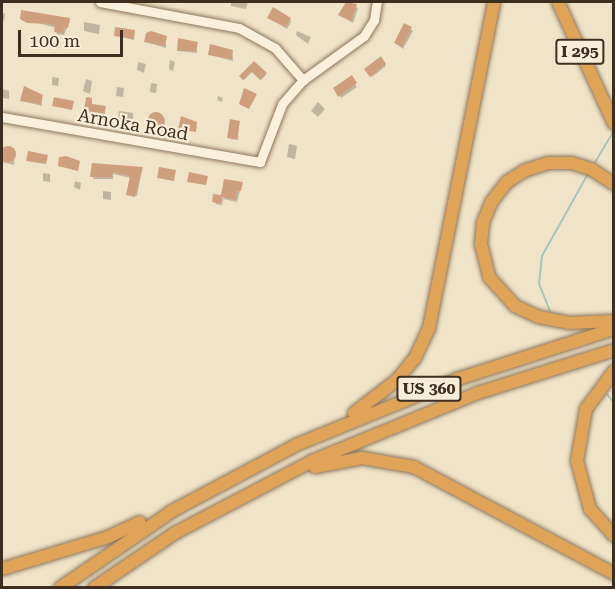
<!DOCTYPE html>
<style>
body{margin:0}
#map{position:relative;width:615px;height:589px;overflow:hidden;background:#f0e4c8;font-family:"Roboto Serif",serif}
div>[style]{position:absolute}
.shadow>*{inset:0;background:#0003}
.stream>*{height:2px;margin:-1px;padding:0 1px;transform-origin:1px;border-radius:1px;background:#a9c4bc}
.building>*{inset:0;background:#cf9f7d}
.round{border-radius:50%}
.roads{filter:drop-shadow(0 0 2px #8d765c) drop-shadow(0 0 2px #8d765c)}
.minor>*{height:9px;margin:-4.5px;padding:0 4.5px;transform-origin:4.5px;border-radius:4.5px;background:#faf1dc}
.highway>*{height:12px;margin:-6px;padding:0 6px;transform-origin:6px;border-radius:6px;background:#e0a458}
span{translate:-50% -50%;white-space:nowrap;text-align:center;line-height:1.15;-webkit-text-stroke:4.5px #f7eed8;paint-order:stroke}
.shield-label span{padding:2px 4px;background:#f7eed8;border:2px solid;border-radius:4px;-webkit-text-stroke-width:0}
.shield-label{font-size:16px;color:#3d2e20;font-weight:700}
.street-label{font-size:18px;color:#3d2e20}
.frame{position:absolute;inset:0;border:3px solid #3d2e20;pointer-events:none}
.scale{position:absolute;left:18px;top:30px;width:105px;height:27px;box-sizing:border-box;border:3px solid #3d2e20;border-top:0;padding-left:8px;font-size:18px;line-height:21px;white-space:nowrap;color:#3d2e20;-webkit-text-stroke:4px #f7eed8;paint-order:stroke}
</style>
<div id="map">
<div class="shadow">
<i style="clip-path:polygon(231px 2px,248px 2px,246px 9px,231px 6px)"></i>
<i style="clip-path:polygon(347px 2px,358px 8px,353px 23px,339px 15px)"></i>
<i style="clip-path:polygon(2px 12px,5px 14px,4px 21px,2px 20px)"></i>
<i style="clip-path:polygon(21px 18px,69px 20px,70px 21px,64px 35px,57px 34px,56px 28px)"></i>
<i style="clip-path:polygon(269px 18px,290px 19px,291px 22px,287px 29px)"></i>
<i style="clip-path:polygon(84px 22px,100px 25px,99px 34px,84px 31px)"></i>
<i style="clip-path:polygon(405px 25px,413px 31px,403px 49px,395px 43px)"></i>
<i style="clip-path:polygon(297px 31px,311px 37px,308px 44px,296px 35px)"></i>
<i style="clip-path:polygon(134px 32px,134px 40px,115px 35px)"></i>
<i style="clip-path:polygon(166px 37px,166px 48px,146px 42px)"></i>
<i style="clip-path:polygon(65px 41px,71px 42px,71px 49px,64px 48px)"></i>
<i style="clip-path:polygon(197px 43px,197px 53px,178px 51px)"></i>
<i style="clip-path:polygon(232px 51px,233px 61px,210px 55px)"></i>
<i style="clip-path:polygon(380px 58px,386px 66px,372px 77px,366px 69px)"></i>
<i style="clip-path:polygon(170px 60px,175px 62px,173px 71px,169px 69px)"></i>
<i style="clip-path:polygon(138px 62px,146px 64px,144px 73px,137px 70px)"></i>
<i style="clip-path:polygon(254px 63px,266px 75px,261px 80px,253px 71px,244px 80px,241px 77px)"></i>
<i style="clip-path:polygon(52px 77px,59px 78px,58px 86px,52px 85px)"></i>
<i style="clip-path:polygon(351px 78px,357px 87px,341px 98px,335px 89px)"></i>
<i style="clip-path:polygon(86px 79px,92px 81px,90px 94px,83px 91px)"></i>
<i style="clip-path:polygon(151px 83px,157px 84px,156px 93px,150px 92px)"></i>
<i style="clip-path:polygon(117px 87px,124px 88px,123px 97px,116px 96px)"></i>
<i style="clip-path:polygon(2px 89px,9px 91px,9px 99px,2px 98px)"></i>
<i style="clip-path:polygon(41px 96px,42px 106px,22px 101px)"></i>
<i style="clip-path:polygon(218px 96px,223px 98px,222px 102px,217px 100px)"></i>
<i style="clip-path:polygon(91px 99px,92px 105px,105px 107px,105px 118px,87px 114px)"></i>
<i style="clip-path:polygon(318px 102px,325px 109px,318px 117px,311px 111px)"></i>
<i style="clip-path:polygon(119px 111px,133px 113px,133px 122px,118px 119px)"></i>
<i style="clip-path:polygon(149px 116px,165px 118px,165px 127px,149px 124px)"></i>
<i style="clip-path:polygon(239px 122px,238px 140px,230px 139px,229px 137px)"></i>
<i style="clip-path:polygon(289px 144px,297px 146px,295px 159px,287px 157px)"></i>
<i style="clip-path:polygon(2px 148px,15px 150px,14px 165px,2px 162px)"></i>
<i style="clip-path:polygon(94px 165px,142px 169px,137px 196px,128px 194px,131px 178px,113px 174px,113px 179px,93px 179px)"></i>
<i style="clip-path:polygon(43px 173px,50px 174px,50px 182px,43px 181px)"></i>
<i style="clip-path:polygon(75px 181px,81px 183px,80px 190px,74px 187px)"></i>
<i style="clip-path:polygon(242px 183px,237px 202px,223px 199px,222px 205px,215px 204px)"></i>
<i style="clip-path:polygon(103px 191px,111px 192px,111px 200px,103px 199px)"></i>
</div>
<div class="stream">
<i style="left:594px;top:164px;width:39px;rotate:-59deg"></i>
<i style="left:550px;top:311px;width:29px;rotate:-112deg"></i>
<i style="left:539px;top:284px;width:28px;rotate:-84deg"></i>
<i style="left:542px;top:256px;width:96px;rotate:-60.8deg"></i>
<i style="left:607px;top:394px;width:11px;rotate:52deg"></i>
</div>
<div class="building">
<i style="clip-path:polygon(346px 2px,357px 4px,351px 21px,338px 15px)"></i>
<i style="clip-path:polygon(273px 7px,291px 18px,285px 27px,267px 18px)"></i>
<i style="clip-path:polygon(21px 10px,70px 18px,68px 28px,64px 27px,63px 33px,54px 32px,55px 26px,50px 24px,27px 23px,20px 19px)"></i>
<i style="clip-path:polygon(404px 23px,412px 27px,402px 47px,394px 43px)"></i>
<i style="clip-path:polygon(115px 27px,135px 30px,134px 39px,114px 36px)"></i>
<i style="clip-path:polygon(151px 31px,167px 36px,165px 46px,144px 42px,146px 33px)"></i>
<i style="clip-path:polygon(178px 38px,198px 42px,196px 51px,177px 51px)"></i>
<i style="clip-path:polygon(210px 44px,233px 50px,232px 59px,208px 55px)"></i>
<i style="clip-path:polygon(381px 56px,386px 64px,370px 77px,364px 69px)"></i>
<i style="clip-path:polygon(254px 61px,267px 73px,260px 80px,251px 71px,243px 80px,239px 76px)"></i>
<i style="clip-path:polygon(352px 75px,357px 83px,338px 97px,333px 88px)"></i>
<i style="clip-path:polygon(24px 86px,43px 95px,41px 104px,20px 101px)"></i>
<i style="clip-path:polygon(244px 88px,257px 94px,249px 109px,239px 104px)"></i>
<i style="clip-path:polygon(54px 97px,74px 101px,72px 110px,52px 106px)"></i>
<i style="clip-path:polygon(86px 97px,92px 98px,92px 104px,106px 106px,104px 116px,84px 112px)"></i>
<i class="round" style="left:148px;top:112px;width:16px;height:16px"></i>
<i style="clip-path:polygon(181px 116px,197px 122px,196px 132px,178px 129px)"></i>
<i style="clip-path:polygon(230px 119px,240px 121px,237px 139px,227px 138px)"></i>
<i class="round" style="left:0;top:146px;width:16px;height:16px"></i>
<i style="clip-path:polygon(28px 151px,48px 155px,46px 164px,26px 161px)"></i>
<i style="clip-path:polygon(66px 156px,80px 161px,78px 171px,58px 166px,59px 157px)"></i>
<i style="clip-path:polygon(92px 163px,143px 167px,135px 197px,126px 195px,130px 176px,113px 172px,112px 177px,90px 177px)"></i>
<i style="clip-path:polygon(159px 167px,176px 170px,174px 181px,157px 178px)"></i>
<i style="clip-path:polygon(189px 172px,208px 176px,206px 185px,187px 182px)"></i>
<i style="clip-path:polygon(224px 179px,243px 182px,241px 191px,237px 191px,236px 200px,222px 197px,221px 204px,212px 202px,213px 194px,221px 195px)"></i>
</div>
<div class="roads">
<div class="minor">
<i style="left:100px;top:2px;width:141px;rotate:10.6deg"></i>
<i style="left:239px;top:28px;width:41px;rotate:29.1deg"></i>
<i style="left:275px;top:48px;width:43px;rotate:48.8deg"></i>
<i style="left:2px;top:117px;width:262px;rotate:9.9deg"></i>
<i style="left:260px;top:162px;width:62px;rotate:-69.2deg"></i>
<i style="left:282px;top:104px;width:32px;rotate:-49deg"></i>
<i style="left:303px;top:80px;width:75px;rotate:-35.8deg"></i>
<i style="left:364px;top:36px;width:19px;rotate:-58deg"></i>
<i style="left:374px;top:20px;width:18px;rotate:-81deg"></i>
</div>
<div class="highway">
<i style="left:558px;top:2px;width:134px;rotate:65.3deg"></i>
<i style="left:614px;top:184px;width:27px;rotate:-147deg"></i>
<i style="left:591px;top:169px;width:21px;rotate:-163deg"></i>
<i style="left:571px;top:163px;width:23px;rotate:180deg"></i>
<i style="left:548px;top:163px;width:25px;rotate:162deg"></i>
<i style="left:524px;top:171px;width:20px;rotate:147deg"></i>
<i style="left:507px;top:182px;width:24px;rotate:128deg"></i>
<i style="left:492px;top:201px;width:23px;rotate:113deg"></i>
<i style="left:483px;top:222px;width:22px;rotate:95deg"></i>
<i style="left:481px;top:244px;width:34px;rotate:76deg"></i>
<i style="left:489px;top:277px;width:39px;rotate:48deg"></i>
<i style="left:515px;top:306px;width:26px;rotate:25deg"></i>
<i style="left:539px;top:317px;width:31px;rotate:11deg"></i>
<i style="left:569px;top:323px;width:45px;rotate:-2.5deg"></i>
<i style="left:614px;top:371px;width:47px;rotate:126.4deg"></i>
<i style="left:586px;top:409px;width:53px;rotate:99.8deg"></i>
<i style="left:577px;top:461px;width:50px;rotate:74.8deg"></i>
<i style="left:590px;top:509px;width:36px;rotate:48deg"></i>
<i style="left:354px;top:413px;width:54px;rotate:-37.5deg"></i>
<i style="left:397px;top:380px;width:28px;rotate:-51deg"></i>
<i style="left:415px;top:358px;width:33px;rotate:-65deg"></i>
<i style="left:429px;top:328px;width:332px;rotate:-78.7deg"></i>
<i style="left:315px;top:467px;width:48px;rotate:-10.8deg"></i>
<i style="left:362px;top:458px;width:53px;rotate:9.8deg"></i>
<i style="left:414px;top:467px;width:227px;rotate:28.1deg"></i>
<i style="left:2px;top:569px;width:111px;rotate:-16.8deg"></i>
<i style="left:108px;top:537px;width:35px;rotate:-25deg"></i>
<i style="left:60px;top:588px;width:138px;rotate:-34.4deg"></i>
<i style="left:174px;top:510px;width:138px;rotate:-28deg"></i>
<i style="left:296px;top:445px;width:175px;rotate:-22.2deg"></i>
<i style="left:458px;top:379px;width:164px;rotate:-17.8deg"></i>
<i style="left:94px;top:588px;width:98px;rotate:-34.2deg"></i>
<i style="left:175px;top:533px;width:155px;rotate:-27.7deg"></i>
<i style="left:312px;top:461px;width:179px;rotate:-22.3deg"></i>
<i style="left:478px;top:393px;width:143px;rotate:-17.5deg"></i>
</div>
</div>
<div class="shield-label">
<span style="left:580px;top:52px">I 295</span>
<span style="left:429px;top:389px">US 360</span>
</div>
<div class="street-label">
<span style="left:133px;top:125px;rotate:10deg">Arnoka Road</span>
</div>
<div class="frame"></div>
<div class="scale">100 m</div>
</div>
